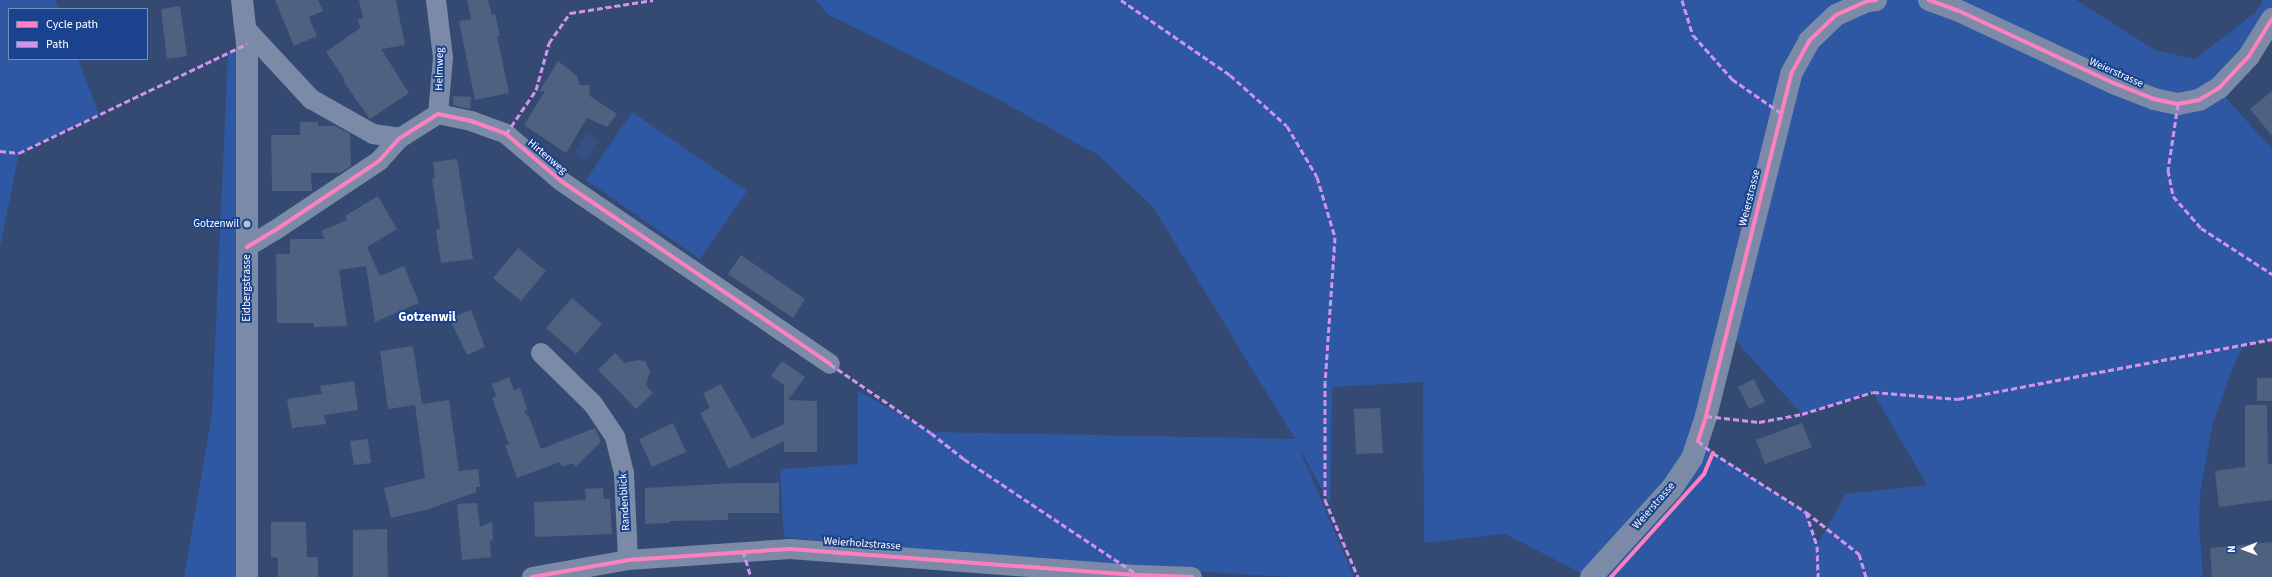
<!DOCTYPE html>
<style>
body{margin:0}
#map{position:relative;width:2272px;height:577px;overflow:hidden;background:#344a73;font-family:"Source Sans 3",sans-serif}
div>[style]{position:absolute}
.green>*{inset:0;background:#2e58a3}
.water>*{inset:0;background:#355087}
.building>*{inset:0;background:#4e6181}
.minor>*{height:20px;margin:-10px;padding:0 10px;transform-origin:10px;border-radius:10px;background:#7b8ba7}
.tertiary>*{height:22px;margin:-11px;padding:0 11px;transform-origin:11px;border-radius:11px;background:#7b8ba7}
.quiet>*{height:3px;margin-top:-1.5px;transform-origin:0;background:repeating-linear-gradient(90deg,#d193ec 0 6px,transparent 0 9px)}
.cycleway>*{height:4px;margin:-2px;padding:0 2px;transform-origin:2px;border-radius:2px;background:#ff80c0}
.dots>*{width:11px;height:11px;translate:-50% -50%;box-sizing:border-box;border:2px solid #1a428d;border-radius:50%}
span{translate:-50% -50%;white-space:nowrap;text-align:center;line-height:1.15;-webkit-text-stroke:4px #1a428d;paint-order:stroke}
.street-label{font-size:11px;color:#fff}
.poi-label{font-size:11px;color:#fff}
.right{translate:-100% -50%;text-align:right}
.quarter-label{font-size:13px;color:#fff;font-weight:700}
.legend{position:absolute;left:8px;top:8px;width:140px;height:52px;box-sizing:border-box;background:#1a428d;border:1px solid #768ebb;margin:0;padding:5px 7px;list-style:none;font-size:12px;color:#fff}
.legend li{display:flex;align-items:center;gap:8px;height:20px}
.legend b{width:20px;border:1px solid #768ebb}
.north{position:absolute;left:2224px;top:529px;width:40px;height:40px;-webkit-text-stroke:3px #1a428d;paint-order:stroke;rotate:269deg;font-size:11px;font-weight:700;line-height:16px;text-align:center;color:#fff}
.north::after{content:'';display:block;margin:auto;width:14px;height:18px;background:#fff;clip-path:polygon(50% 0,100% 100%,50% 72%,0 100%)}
</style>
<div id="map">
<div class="green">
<i style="clip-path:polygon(0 0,56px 0,59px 9px,9px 9px,9px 59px,78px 59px,99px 114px,19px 153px,0 247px)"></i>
<i style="clip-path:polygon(evenodd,816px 0,2076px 0,2155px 50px,2195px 59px,2256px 12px,2263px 0,2272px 0,2272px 19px,2226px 98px,2272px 149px,2272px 339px,2243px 345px,2230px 375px,2212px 426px,2200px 494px,2199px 526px,2203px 577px,1589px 577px,1505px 534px,1424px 543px,1423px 382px,1332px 387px,1330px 503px,1298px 446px,1354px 577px,1289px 577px,1140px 568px,883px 548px,784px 537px,780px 469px,858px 464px,858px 391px,932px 432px,1295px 439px,1153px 207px,1098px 155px,994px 97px,827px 14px,816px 0,1727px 331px,1802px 414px,1873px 392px,1927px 485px,1846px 494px,1817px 545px,1806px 512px,1713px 453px,1699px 441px,1727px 331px)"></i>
<i style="clip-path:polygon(247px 44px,247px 577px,184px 577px,212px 414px,228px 52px)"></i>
<i style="clip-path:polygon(632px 112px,747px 191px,700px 259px,586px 180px)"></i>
</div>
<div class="water">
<i style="clip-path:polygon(587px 133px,598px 140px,585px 161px,574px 154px)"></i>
</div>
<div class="building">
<i style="clip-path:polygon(275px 0,318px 0,323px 11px,309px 17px,317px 36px,294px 46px)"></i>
<i style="clip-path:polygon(359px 0,396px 0,405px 45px,381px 49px,409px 93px,370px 119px,343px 81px,345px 80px,326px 52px,360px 28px,358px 19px,363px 18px)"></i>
<i style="clip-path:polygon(467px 0,488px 0,492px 15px,495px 14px,500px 36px,497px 36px,509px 93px,475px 100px,459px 21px,471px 19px)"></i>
<i style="clip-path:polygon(180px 6px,187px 56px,167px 59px,161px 9px)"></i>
<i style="clip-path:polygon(558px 61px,577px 76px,580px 85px,589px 85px,590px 96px,617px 114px,607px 127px,587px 118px,566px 153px,524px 125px,545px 91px,539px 92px)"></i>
<i style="clip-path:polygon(2272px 91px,2272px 136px,2250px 109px)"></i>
<i style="clip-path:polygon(453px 96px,471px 97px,470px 109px,453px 105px)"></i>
<i style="clip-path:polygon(300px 122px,318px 122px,318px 126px,335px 126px,350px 134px,351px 166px,340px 173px,311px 173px,312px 191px,272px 191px,271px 135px,300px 135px)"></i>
<i style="clip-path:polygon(457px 159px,473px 259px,441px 263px,436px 230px,440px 229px,432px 179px,435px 178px,433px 162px)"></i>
<i style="clip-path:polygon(378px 196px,397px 229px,367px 247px,380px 276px,404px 266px,419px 303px,375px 322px,366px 266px,339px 270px,347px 326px,314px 327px,314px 323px,277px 323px,276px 254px,290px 254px,290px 239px,325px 239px,321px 231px,347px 220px,345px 216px)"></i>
<i style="clip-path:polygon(518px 248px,546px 271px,521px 301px,493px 278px)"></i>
<i style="clip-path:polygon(741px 255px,805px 299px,793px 318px,728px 274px)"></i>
<i style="clip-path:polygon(572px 298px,602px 324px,576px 354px,546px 328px)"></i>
<i style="clip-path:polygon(471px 310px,485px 347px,467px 355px,452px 324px,455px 322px,453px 317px)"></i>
<i style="clip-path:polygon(413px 346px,422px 404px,388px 409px,380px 351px)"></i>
<i style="clip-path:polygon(615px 353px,625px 363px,638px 360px,645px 361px,650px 371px,646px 385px,653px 393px,636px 409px,598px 370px)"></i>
<i style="clip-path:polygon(782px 361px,805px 377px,788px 400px,817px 401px,817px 452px,784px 452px,784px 441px,729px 469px,700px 413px,710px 408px,703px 393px,721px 384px,752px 439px,784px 424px,784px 385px,771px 376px)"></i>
<i style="clip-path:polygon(509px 377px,514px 390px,520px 388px,527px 409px,524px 412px,529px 417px,541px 449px,595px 428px,601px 442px,575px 467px,574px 463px,562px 467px,560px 462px,517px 478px,505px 445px,509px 444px,492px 398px,496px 396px,492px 384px)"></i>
<i style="clip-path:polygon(2257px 378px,2272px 378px,2272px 401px,2257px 401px)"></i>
<i style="clip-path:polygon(1754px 379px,1765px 402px,1749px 409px,1738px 387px)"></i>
<i style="clip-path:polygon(354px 381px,358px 410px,324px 415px,326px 424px,292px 428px,287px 399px,322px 394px,320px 386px)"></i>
<i style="clip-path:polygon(449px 400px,459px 471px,478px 469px,480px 487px,476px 487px,476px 492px,429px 509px,391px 518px,384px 488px,425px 478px,415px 405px)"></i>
<i style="clip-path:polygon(2245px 405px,2267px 405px,2268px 464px,2272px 464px,2272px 500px,2219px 507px,2215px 471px,2245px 467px)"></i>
<i style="clip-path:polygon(1380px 408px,1383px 453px,1356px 454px,1354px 409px)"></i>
<i style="clip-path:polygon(673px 423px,686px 452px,652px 467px,639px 439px)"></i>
<i style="clip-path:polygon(1802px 423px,1812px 447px,1765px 464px,1756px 440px)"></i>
<i style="clip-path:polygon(368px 439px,371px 463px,354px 465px,350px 441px)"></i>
<i style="clip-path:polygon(736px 483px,779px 483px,779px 513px,728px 513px,728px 520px,670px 521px,670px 523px,645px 524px,645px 488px)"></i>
<i style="clip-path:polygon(603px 488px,604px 499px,610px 499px,612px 534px,535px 537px,534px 502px,586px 500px,585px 489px)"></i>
<i style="clip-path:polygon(477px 503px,480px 527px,492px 522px,493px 540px,490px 541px,491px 557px,462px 560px,457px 504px)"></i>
<i style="clip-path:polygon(271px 522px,306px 522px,307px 557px,318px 557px,318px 577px,278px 577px,278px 558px,271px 557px)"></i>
<i style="clip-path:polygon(387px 529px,388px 577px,353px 577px,353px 530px)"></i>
<i style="clip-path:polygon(2272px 542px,2272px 577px,2212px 577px,2210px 548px)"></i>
</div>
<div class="minor">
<i style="left:436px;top:0;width:58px;rotate:83.1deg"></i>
<i style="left:443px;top:58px;width:56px;rotate:95.1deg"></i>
<i style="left:246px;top:29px;width:96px;rotate:47.1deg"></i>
<i style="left:311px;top:99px;width:71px;rotate:29.4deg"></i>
<i style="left:373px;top:134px;width:27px;rotate:8deg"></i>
<i style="left:247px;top:247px;width:31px;rotate:-31deg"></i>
<i style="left:274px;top:231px;width:126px;rotate:-33.7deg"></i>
<i style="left:379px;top:161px;width:31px;rotate:-48deg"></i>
<i style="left:400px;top:138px;width:45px;rotate:-32.3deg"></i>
<i style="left:438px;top:114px;width:34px;rotate:12deg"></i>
<i style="left:471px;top:121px;width:37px;rotate:20deg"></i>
<i style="left:506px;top:134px;width:72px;rotate:40.5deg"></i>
<i style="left:561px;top:181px;width:325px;rotate:34.2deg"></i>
<i style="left:541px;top:353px;width:73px;rotate:44.4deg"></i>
<i style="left:593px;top:404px;width:40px;rotate:56deg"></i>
<i style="left:615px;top:437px;width:38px;rotate:76deg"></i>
<i style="left:624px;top:474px;width:86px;rotate:87.3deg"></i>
<i style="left:532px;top:577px;width:97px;rotate:-10deg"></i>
<i style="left:628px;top:560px;width:162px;rotate:-3.9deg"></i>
<i style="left:790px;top:549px;width:350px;rotate:4.3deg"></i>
<i style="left:1139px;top:575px;width:53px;rotate:2.2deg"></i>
</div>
<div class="tertiary">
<i style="left:242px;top:0;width:44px;rotate:83.5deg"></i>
<i style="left:247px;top:44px;width:533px;rotate:90deg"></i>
<i style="left:1929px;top:0;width:30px;rotate:20deg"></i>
<i style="left:1957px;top:10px;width:175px;rotate:25deg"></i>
<i style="left:2116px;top:84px;width:41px;rotate:21.5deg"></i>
<i style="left:2154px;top:99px;width:25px;rotate:12deg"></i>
<i style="left:2178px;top:104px;width:21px;rotate:-11deg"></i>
<i style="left:2199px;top:100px;width:23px;rotate:-31deg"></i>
<i style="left:2219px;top:88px;width:44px;rotate:-46.8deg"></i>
<i style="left:2249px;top:56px;width:44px;rotate:-58.1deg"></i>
<i style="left:1591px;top:577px;width:120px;rotate:-47.7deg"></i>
<i style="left:1672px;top:488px;width:36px;rotate:-56deg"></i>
<i style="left:1692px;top:458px;width:18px;rotate:-71deg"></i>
<i style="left:1698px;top:441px;width:26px;rotate:-72deg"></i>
<i style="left:1706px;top:416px;width:352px;rotate:-76deg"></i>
<i style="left:1791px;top:74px;width:38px;rotate:-61deg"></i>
<i style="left:1809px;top:41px;width:37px;rotate:-44deg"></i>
<i style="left:1836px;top:15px;width:35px;rotate:-24deg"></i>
<i style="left:1868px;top:1px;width:8px;rotate:-7deg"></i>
</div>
<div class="quiet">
<i style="left:1121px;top:0;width:132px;rotate:34.5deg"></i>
<i style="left:1230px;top:75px;width:76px;rotate:41.8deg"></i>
<i style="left:1287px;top:126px;width:59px;rotate:59.5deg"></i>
<i style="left:1317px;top:177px;width:63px;rotate:73.3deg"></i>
<i style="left:1335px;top:237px;width:145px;rotate:93.9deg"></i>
<i style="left:1325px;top:382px;width:118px;rotate:90deg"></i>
<i style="left:1325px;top:500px;width:84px;rotate:66.8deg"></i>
<i style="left:1682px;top:0;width:37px;rotate:73deg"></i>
<i style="left:1693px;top:35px;width:59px;rotate:48.4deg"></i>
<i style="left:1732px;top:79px;width:60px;rotate:34.8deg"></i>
<i style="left:2178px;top:104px;width:67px;rotate:98.6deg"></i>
<i style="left:2168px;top:170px;width:26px;rotate:79deg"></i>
<i style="left:2173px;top:196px;width:43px;rotate:48.8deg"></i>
<i style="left:2201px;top:228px;width:85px;rotate:32.9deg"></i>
<i style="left:506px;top:134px;width:53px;rotate:-55.7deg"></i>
<i style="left:536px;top:90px;width:49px;rotate:-74.5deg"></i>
<i style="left:549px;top:43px;width:37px;rotate:-55deg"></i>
<i style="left:570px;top:13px;width:84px;rotate:-8.9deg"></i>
<i style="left:0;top:151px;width:19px;rotate:6deg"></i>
<i style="left:19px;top:153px;width:253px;rotate:-25.6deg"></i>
<i style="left:830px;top:364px;width:122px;rotate:34.3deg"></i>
<i style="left:931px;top:433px;width:42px;rotate:38.2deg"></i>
<i style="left:964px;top:459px;width:206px;rotate:33.7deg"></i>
<i style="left:1706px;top:416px;width:53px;rotate:6.5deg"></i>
<i style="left:1759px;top:422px;width:44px;rotate:-10.5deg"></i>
<i style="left:1802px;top:414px;width:74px;rotate:-17.2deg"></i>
<i style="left:1873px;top:392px;width:85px;rotate:4.7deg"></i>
<i style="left:1958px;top:399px;width:320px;rotate:-10.8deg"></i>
<i style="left:1698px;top:441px;width:19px;rotate:39deg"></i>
<i style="left:1713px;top:453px;width:110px;rotate:32.4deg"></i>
<i style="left:1806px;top:512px;width:36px;rotate:72deg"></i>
<i style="left:1817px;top:546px;width:31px;rotate:88deg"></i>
<i style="left:1806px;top:512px;width:68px;rotate:38.4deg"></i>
<i style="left:1859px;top:554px;width:24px;rotate:73deg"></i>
<i style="left:743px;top:551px;width:27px;rotate:73deg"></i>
</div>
<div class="cycleway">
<i style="left:1929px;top:0;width:30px;rotate:20deg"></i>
<i style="left:1957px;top:10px;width:175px;rotate:25deg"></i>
<i style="left:2116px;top:84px;width:41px;rotate:21.5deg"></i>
<i style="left:2154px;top:99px;width:25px;rotate:12deg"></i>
<i style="left:2178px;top:104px;width:21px;rotate:-11deg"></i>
<i style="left:2199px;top:100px;width:23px;rotate:-31deg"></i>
<i style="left:2219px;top:88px;width:44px;rotate:-46.8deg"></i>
<i style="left:2249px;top:56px;width:44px;rotate:-58.1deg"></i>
<i style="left:247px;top:247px;width:31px;rotate:-31deg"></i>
<i style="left:274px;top:231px;width:126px;rotate:-33.7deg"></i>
<i style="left:379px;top:161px;width:31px;rotate:-48deg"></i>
<i style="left:400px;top:138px;width:45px;rotate:-32.3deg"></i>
<i style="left:438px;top:114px;width:34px;rotate:12deg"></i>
<i style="left:471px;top:121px;width:37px;rotate:20deg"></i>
<i style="left:506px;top:134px;width:72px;rotate:40.5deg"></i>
<i style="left:561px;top:181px;width:325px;rotate:34.2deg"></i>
<i style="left:1698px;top:441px;width:26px;rotate:-72deg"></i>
<i style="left:1706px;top:416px;width:352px;rotate:-76deg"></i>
<i style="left:1791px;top:74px;width:38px;rotate:-61deg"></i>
<i style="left:1809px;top:41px;width:37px;rotate:-44deg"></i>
<i style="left:1836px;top:15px;width:35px;rotate:-24deg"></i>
<i style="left:1868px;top:1px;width:8px;rotate:-7deg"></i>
<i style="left:532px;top:577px;width:97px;rotate:-10deg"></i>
<i style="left:628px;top:560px;width:162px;rotate:-3.9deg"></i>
<i style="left:790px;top:549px;width:350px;rotate:4.3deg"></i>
<i style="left:1139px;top:575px;width:53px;rotate:2.2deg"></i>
<i style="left:1611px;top:577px;width:139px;rotate:-47.9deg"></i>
<i style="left:1704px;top:474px;width:23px;rotate:-67deg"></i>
</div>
<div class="dots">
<i style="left:247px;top:224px;background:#b8c0ce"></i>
</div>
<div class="street-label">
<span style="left:440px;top:69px;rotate:-89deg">Helmweg</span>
<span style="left:2116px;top:73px;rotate:24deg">Weierstrasse</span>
<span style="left:547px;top:157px;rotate:40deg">Hirtenweg</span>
<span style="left:1750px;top:198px;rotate:-76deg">Weierstrasse</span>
<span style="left:247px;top:288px;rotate:-90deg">Eidbergstrasse</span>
<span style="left:625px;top:502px;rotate:-93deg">Randenblick</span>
<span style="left:1654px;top:506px;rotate:-49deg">Weierstrasse</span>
<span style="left:862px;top:544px;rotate:4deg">Weierholzstrasse</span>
</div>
<div class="poi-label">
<span class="right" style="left:239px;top:224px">Gotzenwil</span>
</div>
<div class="quarter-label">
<span style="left:427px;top:317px">Gotzenwil</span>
</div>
<ul class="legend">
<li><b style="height:5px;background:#ff80c0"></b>Cycle path</li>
<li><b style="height:5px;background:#d193ec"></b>Path</li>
</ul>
<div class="north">N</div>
</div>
